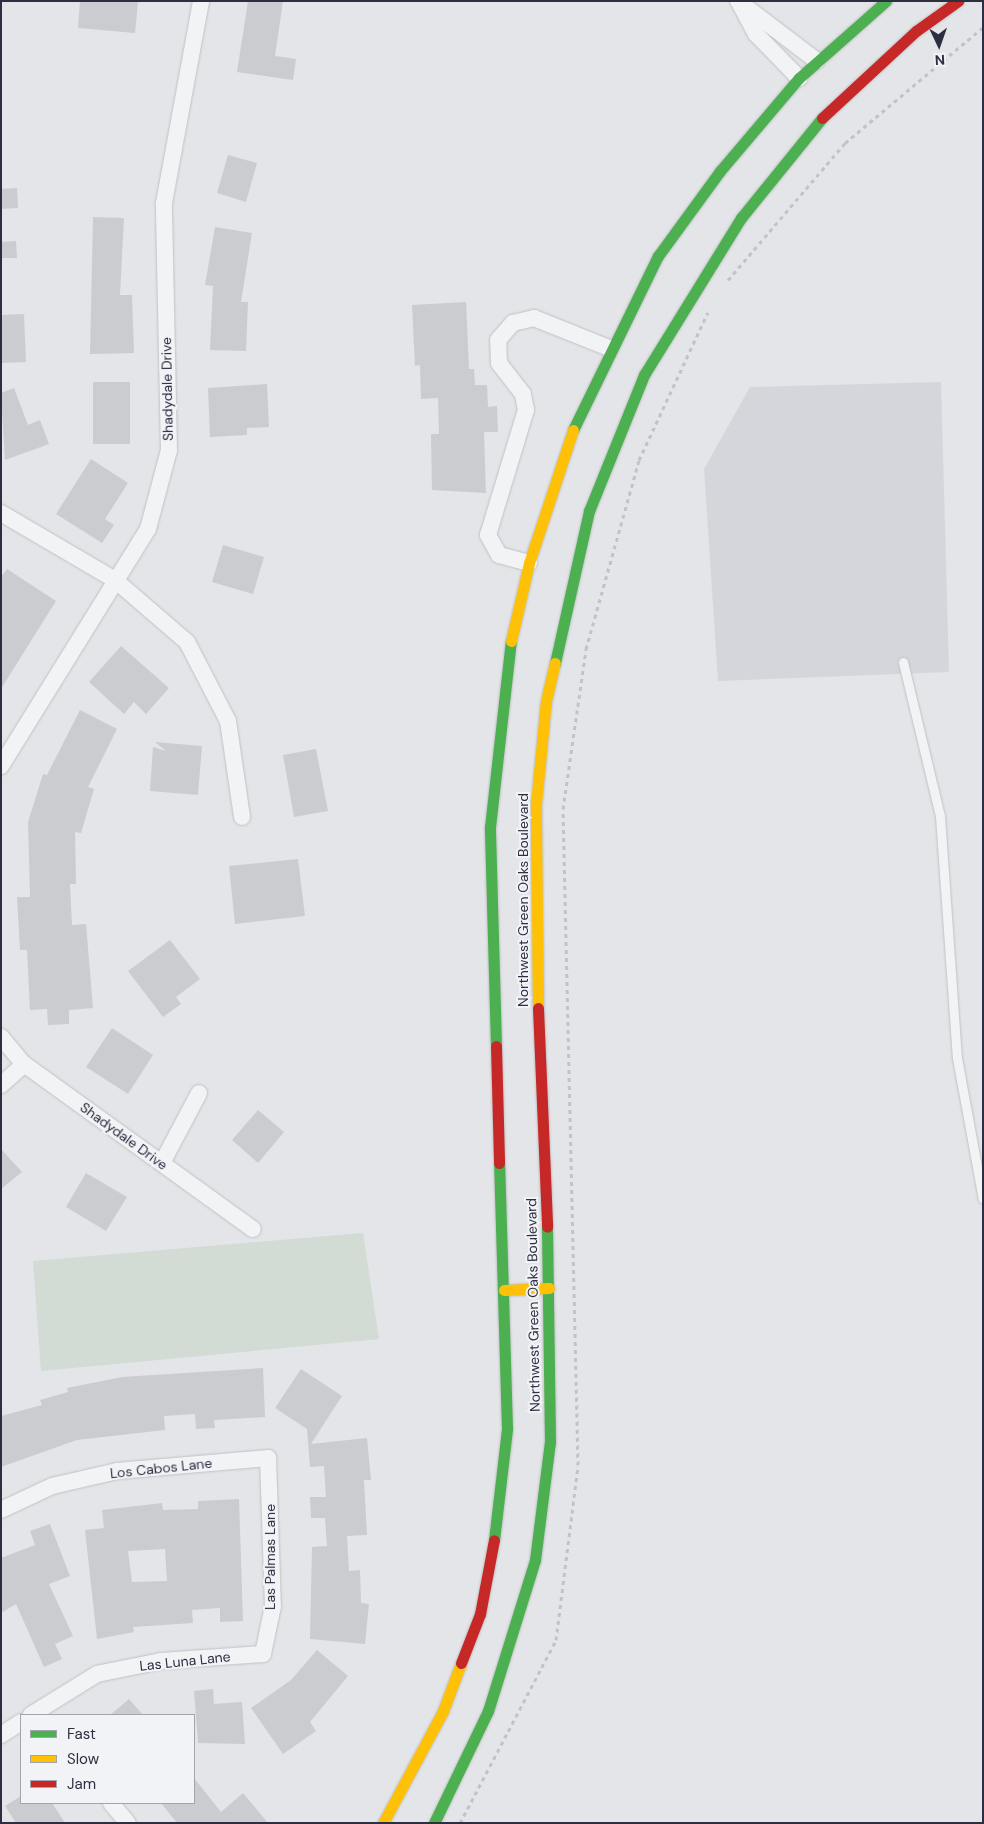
<!DOCTYPE html>
<style>
body{margin:0}
#map{position:relative;width:984px;height:1824px;overflow:hidden;background:#e3e5e8;font-family:"DM Sans",sans-serif}
div>[style]{position:absolute}
.built>*{inset:0;background:#d4d6db}
.green>*{inset:0;background:#d2dbd4}
.building>*{inset:0;background:#cbccd0}
.path>*{height:3px;margin-top:-1.5px;transform-origin:0;background:repeating-linear-gradient(90deg,#c2c3c8 0 4px,transparent 0 8px)}
.roads{filter:drop-shadow(0 0 1px #c0c2c4) drop-shadow(0 0 1px #c0c2c4)}
.lane>*{height:9px;margin:-4.5px;padding:0 4.5px;transform-origin:4.5px;border-radius:4.5px;background:#f2f3f5}
.street>*{height:16px;margin:-8px;padding:0 8px;transform-origin:8px;border-radius:8px;background:#f2f3f5}
.fast>*{height:11px;margin:-5.5px;padding:0 5.5px;transform-origin:5.5px;border-radius:5.5px;background:#4caf50}
.slow>*{height:11px;margin:-5.5px;padding:0 5.5px;transform-origin:5.5px;border-radius:5.5px;background:#ffc107}
.jam>*{height:11px;margin:-5.5px;padding:0 5.5px;transform-origin:5.5px;border-radius:5.5px;background:#c62828}
span{translate:-50% -50%;white-space:nowrap;text-align:center;line-height:1.15;-webkit-text-stroke:4px #f1f3f7;paint-order:stroke}
.street-label{font-size:14px;color:#2c2f3f}
.frame{position:absolute;inset:0;border:2px solid #2c2f3f;pointer-events:none}
.legend{position:absolute;left:20px;top:1714px;width:175px;height:90px;box-sizing:border-box;background:#f1f3f7;border:1px solid #a2a5ad;margin:0;padding:6px 9px;list-style:none;font-size:15px;color:#2c2f3f}
.legend li{display:flex;align-items:center;gap:10px;height:25px}
.legend b{width:25px;border:1px solid #a2a5ad}
.north{position:absolute;left:914px;top:20px;width:50px;height:50px;-webkit-text-stroke:4px #f1f3f7;paint-order:stroke;rotate:177deg;font-size:14px;font-weight:700;line-height:20px;text-align:center;color:#2c2f3f}
.north::after{content:'';display:block;margin:auto;width:18px;height:22px;background:#2c2f3f;clip-path:polygon(50% 0,100% 100%,50% 72%,0 100%)}
</style>
<div id="map">
<div class="built">
<i style="clip-path:polygon(941px 382px,949px 672px,718px 681px,704px 469px,750px 387px)"></i>
</div>
<div class="green">
<i style="clip-path:polygon(363px 1233px,379px 1339px,41px 1371px,33px 1261px)"></i>
</div>
<div class="building">
<i style="clip-path:polygon(80px 1px,138px 1px,135px 33px,78px 28px)"></i>
<i style="clip-path:polygon(248px 1px,283px 1px,275px 56px,296px 59px,293px 80px,237px 72px)"></i>
<i style="clip-path:polygon(228px 155px,257px 163px,246px 202px,217px 193px)"></i>
<i style="clip-path:polygon(17px 188px,18px 208px,1px 209px,1px 189px)"></i>
<i style="clip-path:polygon(93px 217px,124px 218px,120px 295px,132px 295px,134px 353px,90px 354px)"></i>
<i style="clip-path:polygon(215px 227px,252px 233px,241px 302px,248px 302px,246px 351px,210px 350px,213px 286px,205px 285px)"></i>
<i style="clip-path:polygon(16px 241px,17px 258px,1px 258px,1px 242px)"></i>
<i style="clip-path:polygon(466px 302px,469px 369px,474px 369px,475px 385px,487px 385px,488px 407px,497px 406px,498px 432px,484px 432px,486px 493px,432px 490px,431px 434px,439px 434px,438px 398px,421px 399px,420px 365px,415px 366px,412px 305px)"></i>
<i style="clip-path:polygon(24px 314px,26px 362px,1px 363px,1px 315px)"></i>
<i style="clip-path:polygon(93px 382px,130px 382px,130px 444px,93px 444px)"></i>
<i style="clip-path:polygon(267px 384px,269px 427px,247px 428px,247px 435px,210px 437px,208px 388px)"></i>
<i style="clip-path:polygon(14px 388px,28px 425px,40px 420px,49px 444px,5px 460px,1px 393px)"></i>
<i style="clip-path:polygon(91px 459px,128px 483px,105px 519px,114px 525px,102px 543px,56px 514px)"></i>
<i style="clip-path:polygon(223px 545px,264px 557px,253px 594px,212px 582px)"></i>
<i style="clip-path:polygon(7px 569px,56px 601px,1px 689px,1px 577px)"></i>
<i style="clip-path:polygon(121px 646px,169px 688px,146px 714px,134px 702px,124px 714px,89px 682px)"></i>
<i style="clip-path:polygon(80px 710px,117px 729px,88px 787px,94px 789px,81px 833px,75px 832px,76px 884px,70px 884px,72px 925px,86px 924px,93px 1008px,69px 1010px,69px 1024px,48px 1025px,47px 1009px,30px 1010px,27px 950px,20px 950px,17px 897px,30px 897px,28px 822px,43px 774px,47px 775px)"></i>
<i style="clip-path:polygon(155px 742px,202px 746px,198px 795px,150px 791px,153px 747px,166px 751px)"></i>
<i style="clip-path:polygon(316px 749px,328px 811px,294px 817px,283px 755px)"></i>
<i style="clip-path:polygon(298px 859px,305px 916px,235px 924px,229px 866px)"></i>
<i style="clip-path:polygon(170px 940px,200px 979px,176px 997px,181px 1004px,163px 1017px,128px 971px)"></i>
<i style="clip-path:polygon(112px 1028px,153px 1055px,128px 1094px,86px 1067px)"></i>
<i style="clip-path:polygon(258px 1110px,284px 1132px,258px 1163px,232px 1140px)"></i>
<i style="clip-path:polygon(1px 1149px,22px 1172px,1px 1189px)"></i>
<i style="clip-path:polygon(86px 1173px,127px 1197px,106px 1231px,66px 1207px)"></i>
<i style="clip-path:polygon(263px 1368px,265px 1417px,214px 1420px,215px 1428px,196px 1429px,195px 1414px,164px 1416px,165px 1430px,77px 1440px,1px 1467px,1px 1416px,42px 1405px,40px 1400px,68px 1392px,67px 1388px,122px 1377px)"></i>
<i style="clip-path:polygon(301px 1369px,342px 1396px,311px 1444px,367px 1438px,371px 1480px,364px 1480px,367px 1535px,347px 1536px,349px 1571px,360px 1570px,361px 1603px,369px 1604px,365px 1644px,310px 1639px,312px 1547px,327px 1546px,325px 1518px,311px 1518px,310px 1497px,326px 1497px,324px 1466px,310px 1467px,307px 1429px,275px 1408px)"></i>
<i style="clip-path:polygon(evenodd,239px 1499px,243px 1621px,220px 1622px,220px 1608px,192px 1610px,193px 1623px,133px 1627px,134px 1632px,97px 1639px,85px 1530px,104px 1528px,102px 1510px,162px 1503px,163px 1510px,198px 1509px,198px 1501px,239px 1499px,165px 1549px,167px 1581px,132px 1582px,128px 1551px,165px 1549px)"></i>
<i style="clip-path:polygon(50px 1524px,70px 1576px,49px 1584px,73px 1636px,55px 1644px,62px 1659px,44px 1667px,16px 1604px,1px 1613px,1px 1558px,35px 1545px,30px 1531px)"></i>
<i style="clip-path:polygon(317px 1650px,348px 1676px,310px 1722px,316px 1731px,283px 1754px,251px 1708px,291px 1680px)"></i>
<i style="clip-path:polygon(213px 1689px,214px 1704px,242px 1702px,245px 1744px,198px 1743px,194px 1691px)"></i>
<i style="clip-path:polygon(129px 1699px,143px 1715px,110px 1715px)"></i>
<i style="clip-path:polygon(194px 1778px,221px 1812px,243px 1793px,268px 1823px,177px 1823px,161px 1803px,194px 1803px)"></i>
<i style="clip-path:polygon(21px 1796px,21px 1803px,52px 1803px,65px 1823px,16px 1823px,5px 1806px)"></i>
</div>
<div class="path">
<i style="left:728px;top:280px;width:180px;rotate:-49.5deg"></i>
<i style="left:845px;top:143px;width:180px;rotate:-40deg"></i>
<i style="left:460px;top:1823px;width:207px;rotate:-62.3deg"></i>
<i style="left:556px;top:1640px;width:176px;rotate:-82.8deg"></i>
<i style="left:578px;top:1465px;width:656px;rotate:-91.31deg"></i>
<i style="left:563px;top:809px;width:162px;rotate:-81.8deg"></i>
<i style="left:586px;top:649px;width:196px;rotate:-74.3deg"></i>
<i style="left:639px;top:460px;width:163px;rotate:-65deg"></i>
</div>
<div class="roads">
<div class="lane">
<i style="left:903px;top:662px;width:158px;rotate:76.5deg"></i>
<i style="left:940px;top:816px;width:243px;rotate:86deg"></i>
<i style="left:957px;top:1058px;width:143px;rotate:79.6deg"></i>
</div>
<div class="street">
<i style="left:738px;top:1px;width:99px;rotate:37.2deg"></i>
<i style="left:740px;top:4px;width:34px;rotate:62deg"></i>
<i style="left:756px;top:34px;width:62px;rotate:45.7deg"></i>
<i style="left:1px;top:513px;width:132px;rotate:30.4deg"></i>
<i style="left:115px;top:580px;width:95px;rotate:40.7deg"></i>
<i style="left:187px;top:642px;width:89px;rotate:62.6deg"></i>
<i style="left:228px;top:721px;width:97px;rotate:81.7deg"></i>
<i style="left:529px;top:563px;width:31px;rotate:-165deg"></i>
<i style="left:499px;top:555px;width:23px;rotate:-119deg"></i>
<i style="left:488px;top:535px;width:131px;rotate:-73.1deg"></i>
<i style="left:526px;top:410px;width:16px;rotate:-101deg"></i>
<i style="left:523px;top:394px;width:39px;rotate:-128deg"></i>
<i style="left:499px;top:363px;width:23px;rotate:-92deg"></i>
<i style="left:498px;top:340px;width:23px;rotate:-49deg"></i>
<i style="left:513px;top:323px;width:22px;rotate:-13deg"></i>
<i style="left:534px;top:318px;width:81px;rotate:21.8deg"></i>
<i style="left:1px;top:766px;width:279px;rotate:-58.2deg"></i>
<i style="left:148px;top:529px;width:82px;rotate:-75.1deg"></i>
<i style="left:169px;top:450px;width:247px;rotate:-91.2deg"></i>
<i style="left:164px;top:203px;width:205px;rotate:-79.6deg"></i>
<i style="left:1px;top:1037px;width:35px;rotate:50deg"></i>
<i style="left:24px;top:1064px;width:282px;rotate:35.8deg"></i>
<i style="left:1px;top:1085px;width:31px;rotate:-42deg"></i>
<i style="left:162px;top:1163px;width:79px;rotate:-62.1deg"></i>
<i style="left:1px;top:1510px;width:56px;rotate:-25.2deg"></i>
<i style="left:52px;top:1486px;width:67px;rotate:-13deg"></i>
<i style="left:117px;top:1471px;width:152px;rotate:-4.9deg"></i>
<i style="left:268px;top:1458px;width:148px;rotate:88.1deg"></i>
<i style="left:273px;top:1606px;width:49px;rotate:101.8deg"></i>
<i style="left:263px;top:1654px;width:102px;rotate:176.1deg"></i>
<i style="left:161px;top:1661px;width:65px;rotate:168.5deg"></i>
<i style="left:97px;top:1674px;width:78px;rotate:148.2deg"></i>
<i style="left:1px;top:1735px;width:24px;rotate:-33deg"></i>
<i style="left:111px;top:1803px;width:26px;rotate:50deg"></i>
</div>
<div class="fast">
<i style="left:573px;top:430px;width:194px;rotate:-64deg"></i>
<i style="left:658px;top:256px;width:105px;rotate:-53.9deg"></i>
<i style="left:720px;top:171px;width:122px;rotate:-49.7deg"></i>
<i style="left:799px;top:78px;width:116px;rotate:-41.5deg"></i>
<i style="left:555px;top:663px;width:156px;rotate:-77.4deg"></i>
<i style="left:589px;top:511px;width:147px;rotate:-68deg"></i>
<i style="left:644px;top:375px;width:185px;rotate:-58.3deg"></i>
<i style="left:741px;top:218px;width:129px;rotate:-51deg"></i>
<i style="left:496px;top:1046px;width:219px;rotate:-91.6deg"></i>
<i style="left:490px;top:827px;width:187px;rotate:-83.6deg"></i>
<i style="left:494px;top:1540px;width:112px;rotate:-83.3deg"></i>
<i style="left:507px;top:1429px;width:266px;rotate:-91.7deg"></i>
<i style="left:434px;top:1823px;width:124px;rotate:-64.3deg"></i>
<i style="left:488px;top:1711px;width:158px;rotate:-72.7deg"></i>
<i style="left:535px;top:1560px;width:119px;rotate:-82.8deg"></i>
<i style="left:550px;top:1442px;width:215px;rotate:-90.8deg"></i>
</div>
<div class="slow">
<i style="left:511px;top:641px;width:80px;rotate:-77deg"></i>
<i style="left:529px;top:563px;width:140px;rotate:-71.7deg"></i>
<i style="left:538px;top:1008px;width:204px;rotate:-90.6deg"></i>
<i style="left:536px;top:804px;width:103px;rotate:-84.5deg"></i>
<i style="left:546px;top:701px;width:39px;rotate:-77deg"></i>
<i style="left:504px;top:1290px;width:45px;rotate:-2.5deg"></i>
<i style="left:383px;top:1823px;width:127px;rotate:-61.8deg"></i>
<i style="left:443px;top:1711px;width:51px;rotate:-69.4deg"></i>
</div>
<div class="jam">
<i style="left:822px;top:118px;width:128px;rotate:-42.8deg"></i>
<i style="left:916px;top:31px;width:52px;rotate:-35.5deg"></i>
<i style="left:538px;top:1008px;width:219px;rotate:87.6deg"></i>
<i style="left:496px;top:1046px;width:117px;rotate:88.5deg"></i>
<i style="left:461px;top:1663px;width:53px;rotate:-68.8deg"></i>
<i style="left:480px;top:1614px;width:75px;rotate:-79.3deg"></i>
</div>
</div>
<div class="street-label">
<span style="left:167px;top:389px;rotate:-91deg">Shadydale Drive</span>
<span style="left:523px;top:900px;rotate:-90deg">Northwest Green Oaks Boulevard</span>
<span style="left:124px;top:1136px;rotate:36deg">Shadydale Drive</span>
<span style="left:533px;top:1305px;rotate:-91deg">Northwest Green Oaks Boulevard</span>
<span style="left:161px;top:1468px;rotate:-6deg">Los Cabos Lane</span>
<span style="left:270px;top:1557px;rotate:-90deg">Las Palmas Lane</span>
<span style="left:185px;top:1661px;rotate:-6deg">Las Luna Lane</span>
</div>
<div class="frame"></div>
<ul class="legend">
<li><b style="height:6px;background:#4caf50"></b>Fast</li>
<li><b style="height:6px;background:#ffc107"></b>Slow</li>
<li><b style="height:6px;background:#c62828"></b>Jam</li>
</ul>
<div class="north">N</div>
</div>
